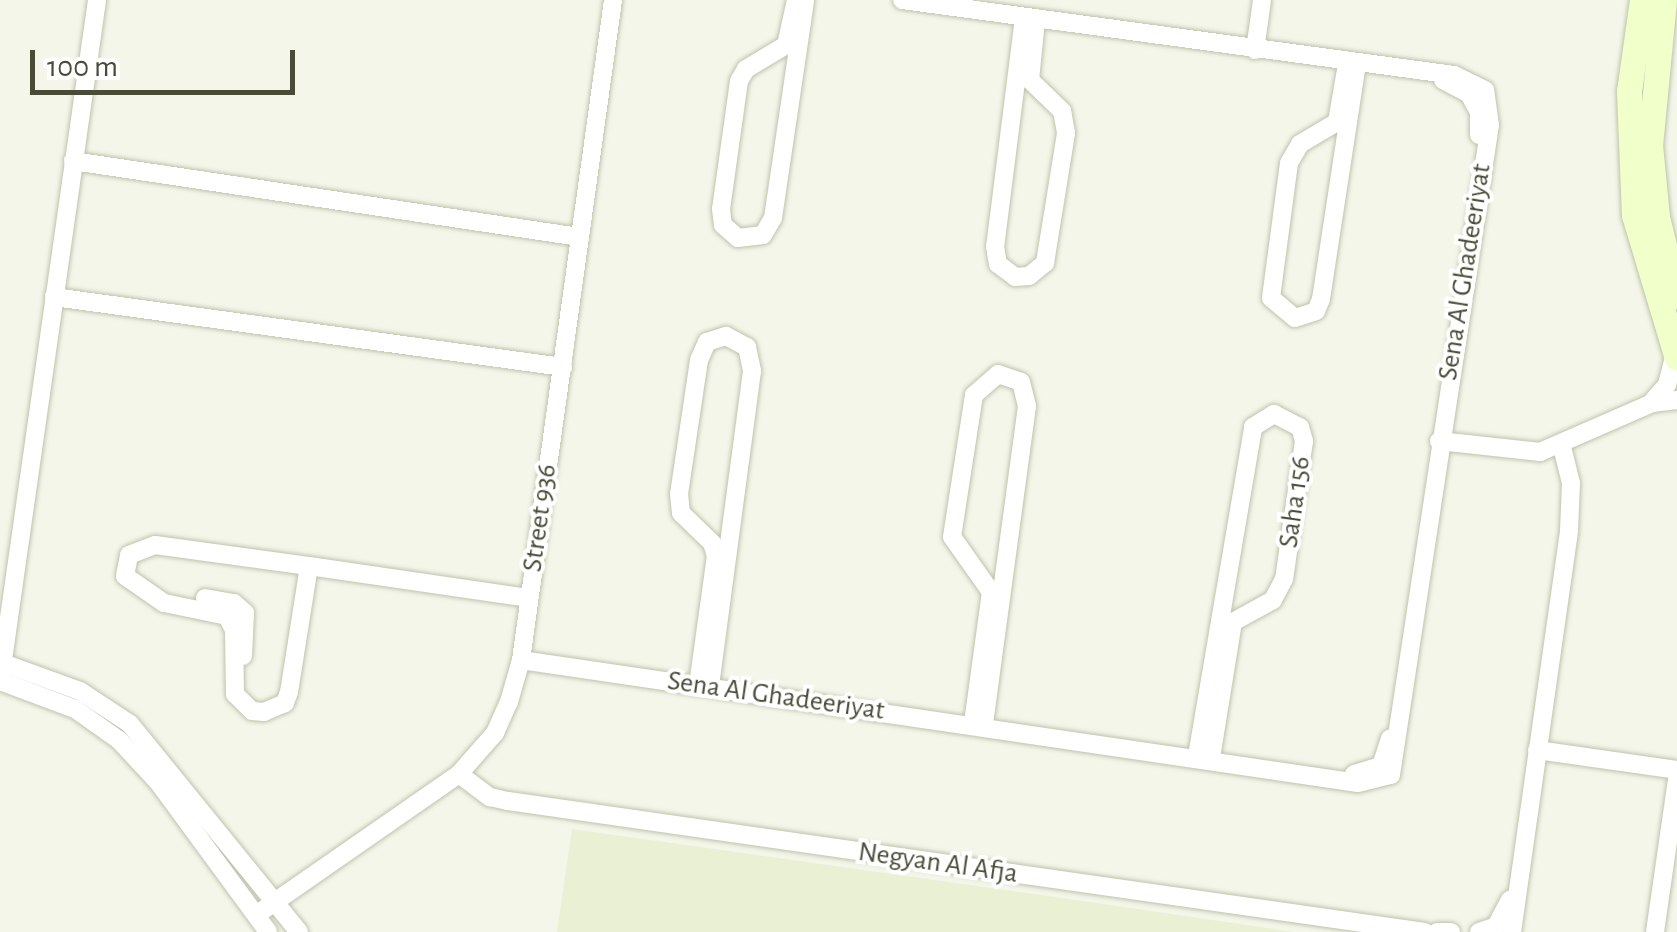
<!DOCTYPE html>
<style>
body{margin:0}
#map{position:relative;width:1677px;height:932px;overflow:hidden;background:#f4f6ea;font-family:"Alegreya Sans",sans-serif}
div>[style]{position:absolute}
.education>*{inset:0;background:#eaf0d3}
.roads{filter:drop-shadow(0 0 2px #bfc3ab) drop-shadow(0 0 2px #bfc3ab)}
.street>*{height:18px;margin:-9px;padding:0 9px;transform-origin:9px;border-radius:9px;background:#fff}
.secondary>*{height:25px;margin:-12.5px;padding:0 12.5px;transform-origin:12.5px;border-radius:12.5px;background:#f1ffcb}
span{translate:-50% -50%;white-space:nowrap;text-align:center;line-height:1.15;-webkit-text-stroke:8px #fff;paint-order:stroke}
.street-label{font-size:28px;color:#494b37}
.scale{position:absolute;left:30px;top:50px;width:265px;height:45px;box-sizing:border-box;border:5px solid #494b37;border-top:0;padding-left:12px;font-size:30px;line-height:35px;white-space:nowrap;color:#494b37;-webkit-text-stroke:8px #fff;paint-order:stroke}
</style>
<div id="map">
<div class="education">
<i style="clip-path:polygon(572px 829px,1083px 901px,1294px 932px,557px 932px)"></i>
</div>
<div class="roads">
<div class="street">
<i style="left:796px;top:0;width:46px;rotate:102.5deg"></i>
<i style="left:786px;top:45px;width:47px;rotate:149deg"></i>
<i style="left:746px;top:69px;width:14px;rotate:120deg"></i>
<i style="left:739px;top:81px;width:129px;rotate:98deg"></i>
<i style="left:721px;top:209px;width:16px;rotate:83deg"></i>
<i style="left:723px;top:225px;width:20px;rotate:41deg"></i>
<i style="left:738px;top:238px;width:25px;rotate:-7deg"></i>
<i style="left:763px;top:235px;width:20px;rotate:-60deg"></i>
<i style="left:773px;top:218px;width:220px;rotate:-81.6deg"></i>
<i style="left:1024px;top:18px;width:230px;rotate:97.2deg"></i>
<i style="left:995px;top:246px;width:18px;rotate:81deg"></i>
<i style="left:998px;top:264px;width:21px;rotate:37deg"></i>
<i style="left:1015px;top:277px;width:14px;rotate:-4deg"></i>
<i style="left:1029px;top:276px;width:21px;rotate:-39deg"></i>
<i style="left:1045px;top:263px;width:132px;rotate:-80.8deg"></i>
<i style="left:1066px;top:133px;width:22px;rotate:-100deg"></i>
<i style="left:1062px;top:111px;width:45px;rotate:-135.9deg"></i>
<i style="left:1030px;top:80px;width:60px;rotate:-84.3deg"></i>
<i style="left:1255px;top:50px;width:50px;rotate:-82deg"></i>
<i style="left:1347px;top:64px;width:59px;rotate:99.8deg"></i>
<i style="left:1337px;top:122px;width:43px;rotate:149.3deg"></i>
<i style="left:1300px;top:144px;width:22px;rotate:120deg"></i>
<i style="left:1289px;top:163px;width:136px;rotate:97.6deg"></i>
<i style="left:1271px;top:298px;width:31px;rotate:40deg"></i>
<i style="left:1295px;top:318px;width:22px;rotate:-18deg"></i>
<i style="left:1316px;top:311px;width:13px;rotate:-67deg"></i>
<i style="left:1321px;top:299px;width:237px;rotate:-81.3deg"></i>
<i style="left:1443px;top:80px;width:30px;rotate:28deg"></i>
<i style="left:1469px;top:94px;width:21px;rotate:61deg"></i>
<i style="left:1479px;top:112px;width:23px;rotate:90deg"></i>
<i style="left:73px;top:161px;width:512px;rotate:8.54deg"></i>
<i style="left:54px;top:297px;width:514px;rotate:7.83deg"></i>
<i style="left:1652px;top:402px;width:23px;rotate:-49deg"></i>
<i style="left:1667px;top:385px;width:33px;rotate:-76deg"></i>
<i style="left:1439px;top:441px;width:102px;rotate:6.2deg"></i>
<i style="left:1540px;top:452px;width:122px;rotate:-23.6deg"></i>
<i style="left:1652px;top:403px;width:25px;rotate:-7deg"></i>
<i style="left:309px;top:566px;width:128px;rotate:99deg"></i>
<i style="left:289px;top:692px;width:12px;rotate:110deg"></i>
<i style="left:285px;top:703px;width:23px;rotate:157deg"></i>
<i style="left:264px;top:712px;width:12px;rotate:-175deg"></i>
<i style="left:252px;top:711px;width:24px;rotate:-135deg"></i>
<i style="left:235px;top:694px;width:64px;rotate:-90.9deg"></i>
<i style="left:234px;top:630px;width:16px;rotate:-117deg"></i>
<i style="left:227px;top:616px;width:64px;rotate:-168.3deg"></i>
<i style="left:164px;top:603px;width:47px;rotate:-145.3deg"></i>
<i style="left:125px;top:576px;width:21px;rotate:-79deg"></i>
<i style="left:129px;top:555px;width:28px;rotate:-21deg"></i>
<i style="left:155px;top:545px;width:155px;rotate:7.8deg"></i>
<i style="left:309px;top:566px;width:221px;rotate:8.3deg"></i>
<i style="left:205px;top:598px;width:29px;rotate:10deg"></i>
<i style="left:234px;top:603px;width:15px;rotate:42deg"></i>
<i style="left:245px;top:613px;width:43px;rotate:92.7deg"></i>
<i style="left:521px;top:660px;width:846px;rotate:8.36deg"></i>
<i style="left:1358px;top:783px;width:34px;rotate:-14deg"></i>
<i style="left:1391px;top:775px;width:657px;rotate:-81.34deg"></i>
<i style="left:1490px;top:125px;width:35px;rotate:-98deg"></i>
<i style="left:1485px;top:90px;width:34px;rotate:-154deg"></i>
<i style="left:1454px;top:75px;width:557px;rotate:-172.26deg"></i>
<i style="left:0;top:662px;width:85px;rotate:19.9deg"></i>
<i style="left:80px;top:691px;width:60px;rotate:33.4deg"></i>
<i style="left:130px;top:724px;width:268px;rotate:50.9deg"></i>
<i style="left:0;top:681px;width:688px;rotate:-81.89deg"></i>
<i style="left:0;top:681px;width:80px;rotate:20.5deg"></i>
<i style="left:75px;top:709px;width:54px;rotate:35.2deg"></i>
<i style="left:119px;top:740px;width:57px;rotate:47.1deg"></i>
<i style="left:158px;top:782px;width:186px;rotate:53.7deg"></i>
<i style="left:698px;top:685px;width:130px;rotate:-82.1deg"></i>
<i style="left:716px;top:556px;width:14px;rotate:-107deg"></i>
<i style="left:712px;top:543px;width:43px;rotate:-135.9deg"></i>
<i style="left:681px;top:513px;width:19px;rotate:-96deg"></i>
<i style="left:679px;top:494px;width:135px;rotate:-81.5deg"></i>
<i style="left:699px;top:360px;width:20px;rotate:-66deg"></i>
<i style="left:707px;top:342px;width:20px;rotate:-18deg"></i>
<i style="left:726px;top:336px;width:24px;rotate:28deg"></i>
<i style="left:747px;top:347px;width:25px;rotate:78deg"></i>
<i style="left:752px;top:371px;width:319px;rotate:97.6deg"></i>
<i style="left:973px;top:723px;width:132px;rotate:-82.2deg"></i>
<i style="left:991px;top:592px;width:67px;rotate:-125.3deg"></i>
<i style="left:952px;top:537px;width:144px;rotate:-81.2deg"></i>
<i style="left:974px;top:395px;width:32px;rotate:-41deg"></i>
<i style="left:998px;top:374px;width:24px;rotate:19deg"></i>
<i style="left:1021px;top:382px;width:25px;rotate:76deg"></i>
<i style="left:1027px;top:406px;width:321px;rotate:97.7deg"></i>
<i style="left:1537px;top:750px;width:141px;rotate:8.1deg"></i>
<i style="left:1197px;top:756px;width:334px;rotate:-80.3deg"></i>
<i style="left:1253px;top:427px;width:25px;rotate:-32deg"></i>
<i style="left:1274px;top:414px;width:29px;rotate:27deg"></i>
<i style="left:1300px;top:427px;width:15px;rotate:74deg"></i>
<i style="left:1304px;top:441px;width:139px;rotate:98.2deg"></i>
<i style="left:1284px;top:579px;width:24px;rotate:118deg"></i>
<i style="left:1273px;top:600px;width:46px;rotate:151.2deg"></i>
<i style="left:1233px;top:622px;width:138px;rotate:99.2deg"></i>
<i style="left:459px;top:774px;width:39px;rotate:37deg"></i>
<i style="left:490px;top:797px;width:18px;rotate:13deg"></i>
<i style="left:508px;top:801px;width:926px;rotate:8.13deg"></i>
<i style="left:1354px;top:774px;width:28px;rotate:-17deg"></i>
<i style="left:1381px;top:766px;width:29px;rotate:-72deg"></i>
<i style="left:256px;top:915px;width:247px;rotate:-34.8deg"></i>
<i style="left:459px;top:774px;width:55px;rotate:-48.7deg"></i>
<i style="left:495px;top:733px;width:34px;rotate:-66deg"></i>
<i style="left:509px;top:702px;width:44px;rotate:-74.1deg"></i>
<i style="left:521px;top:660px;width:666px;rotate:-82.06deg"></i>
<i style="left:1437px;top:932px;width:14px"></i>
<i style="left:1479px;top:932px;width:18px;rotate:-19deg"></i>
<i style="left:1496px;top:926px;width:30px;rotate:-62deg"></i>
<i style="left:1512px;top:932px;width:405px;rotate:-81.9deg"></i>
<i style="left:1569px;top:531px;width:48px;rotate:-87.6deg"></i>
<i style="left:1571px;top:483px;width:37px;rotate:-104deg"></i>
<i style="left:1655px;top:932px;width:155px;rotate:-81.8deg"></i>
</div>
<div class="secondary">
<i style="left:1642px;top:0;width:92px;rotate:98.1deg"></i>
<i style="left:1629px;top:91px;width:124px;rotate:87.7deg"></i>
<i style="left:1634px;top:215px;width:149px;rotate:73.3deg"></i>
<i style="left:1664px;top:0;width:146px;rotate:95.5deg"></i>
<i style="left:1650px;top:145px;width:72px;rotate:84.4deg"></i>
<i style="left:1657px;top:217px;width:82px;rotate:76deg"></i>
</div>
</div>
<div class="street-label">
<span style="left:1465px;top:272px;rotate:-81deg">Sena Al Ghadeeriyat</span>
<span style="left:1295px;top:502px;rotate:-82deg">Saha 156</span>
<span style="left:540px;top:518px;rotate:-82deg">Street 936</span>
<span style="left:776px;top:696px;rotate:8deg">Sena Al Ghadeeriyat</span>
<span style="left:938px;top:863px;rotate:8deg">Negyan Al Afja</span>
</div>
<div class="scale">100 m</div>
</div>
